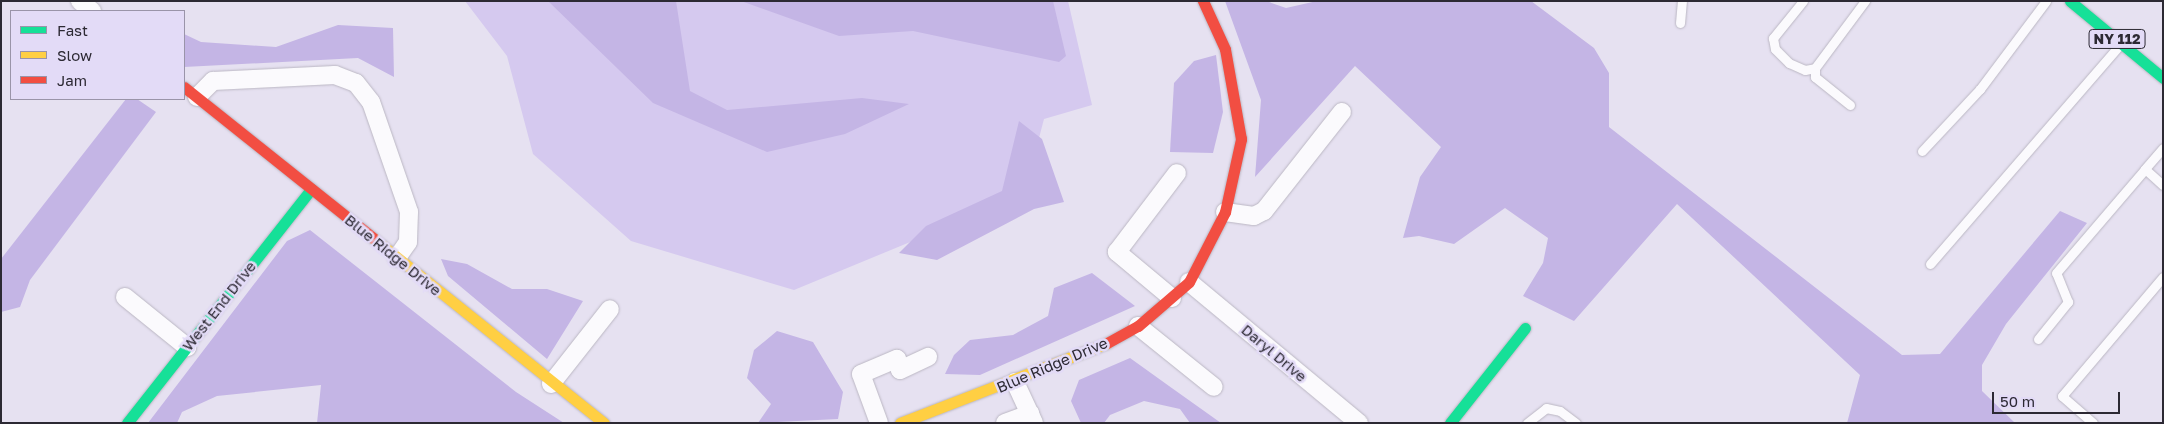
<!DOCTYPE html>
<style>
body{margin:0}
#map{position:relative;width:2164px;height:424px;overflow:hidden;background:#e6e1f1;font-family:"Golos Text",sans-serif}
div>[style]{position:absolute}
.green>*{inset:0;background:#d5c9ef}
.forest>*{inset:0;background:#c4b5e5}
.roads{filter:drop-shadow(0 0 1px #bbb7c3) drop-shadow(0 0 1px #bbb7c3)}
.lane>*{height:9px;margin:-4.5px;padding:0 4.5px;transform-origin:4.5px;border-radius:4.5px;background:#fbfafd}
.street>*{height:18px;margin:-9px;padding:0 9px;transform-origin:9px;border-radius:9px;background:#fbfafd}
.fast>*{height:11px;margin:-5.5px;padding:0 5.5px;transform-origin:5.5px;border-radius:5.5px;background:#16e098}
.slow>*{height:11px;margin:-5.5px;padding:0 5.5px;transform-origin:5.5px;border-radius:5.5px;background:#ffcf43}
.jam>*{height:11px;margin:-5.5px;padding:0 5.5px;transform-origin:5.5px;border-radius:5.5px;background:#f24e42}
span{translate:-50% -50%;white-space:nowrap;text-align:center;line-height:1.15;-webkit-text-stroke:5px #e3dbf7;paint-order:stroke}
.shield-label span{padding:1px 4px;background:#e3dbf7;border:1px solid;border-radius:4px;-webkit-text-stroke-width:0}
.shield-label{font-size:14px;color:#2c2933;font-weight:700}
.street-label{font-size:15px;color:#2c2933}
.frame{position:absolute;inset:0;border:2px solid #2c2933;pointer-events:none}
.legend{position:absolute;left:10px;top:10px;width:175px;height:90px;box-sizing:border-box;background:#e3dbf7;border:1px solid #9a94a9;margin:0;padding:6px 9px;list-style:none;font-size:15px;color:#2c2933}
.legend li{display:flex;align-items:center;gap:10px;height:25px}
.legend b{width:25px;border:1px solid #9a94a9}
.scale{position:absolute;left:1992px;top:392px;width:128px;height:22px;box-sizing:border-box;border:2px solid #2c2933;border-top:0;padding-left:6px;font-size:15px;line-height:18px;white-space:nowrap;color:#2c2933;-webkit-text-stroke:4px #e3dbf7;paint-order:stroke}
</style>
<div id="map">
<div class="green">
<i style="clip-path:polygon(465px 1px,1068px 1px,1092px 105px,1044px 119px,1024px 195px,794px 290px,631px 241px,533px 154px,507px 56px)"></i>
</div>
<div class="forest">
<i style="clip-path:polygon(548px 1px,676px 1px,690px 91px,727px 110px,862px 98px,909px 104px,845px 134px,767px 152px,653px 103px)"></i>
<i style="clip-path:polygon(741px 1px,1053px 1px,1066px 56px,1059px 62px,913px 31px,839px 36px)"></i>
<i style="clip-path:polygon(1225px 1px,1266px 1px,1286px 8px,1317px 1px,1531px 1px,1594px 48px,1609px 73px,1609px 127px,1902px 355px,1940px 354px,2060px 211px,2087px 223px,2006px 324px,1982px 365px,1982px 391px,2015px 423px,1847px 423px,1860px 375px,1677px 204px,1574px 321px,1523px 296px,1543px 263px,1548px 238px,1505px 208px,1454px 244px,1419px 236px,1403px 238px,1420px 177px,1441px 147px,1355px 66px,1255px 177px,1261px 100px)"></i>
<i style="clip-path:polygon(338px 25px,393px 28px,394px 77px,358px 58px,184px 67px,184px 34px,201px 42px,276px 47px)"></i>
<i style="clip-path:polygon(1216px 55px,1223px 112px,1213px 153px,1170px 152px,1174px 83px,1194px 61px)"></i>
<i style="clip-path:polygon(126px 99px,137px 99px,156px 112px,30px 280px,20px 307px,1px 312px,1px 259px)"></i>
<i style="clip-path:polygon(1019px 121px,1042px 139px,1064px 202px,1034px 209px,937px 260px,899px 253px,926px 226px,1002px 191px)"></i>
<i style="clip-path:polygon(310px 230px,516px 392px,564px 423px,317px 423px,321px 385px,217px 396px,182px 412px,177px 423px,148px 423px,287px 241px)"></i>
<i style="clip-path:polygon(441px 259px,467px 264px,512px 289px,547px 289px,583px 301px,547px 359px,448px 276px)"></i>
<i style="clip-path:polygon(1092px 273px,1135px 306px,980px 375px,945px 374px,954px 355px,970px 340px,1013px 335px,1048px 316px,1054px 288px)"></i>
<i style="clip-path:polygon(777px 331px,813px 342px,843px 392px,838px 419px,758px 423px,771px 404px,747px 378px,754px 350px)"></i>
<i style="clip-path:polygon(1130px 358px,1169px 386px,1221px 423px,1190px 423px,1180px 409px,1144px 401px,1110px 415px,1104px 423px,1081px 423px,1071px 401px,1079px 380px)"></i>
</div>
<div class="roads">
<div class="lane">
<i style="left:1803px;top:1px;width:48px;rotate:129deg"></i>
<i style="left:1773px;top:38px;width:11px;rotate:80deg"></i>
<i style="left:1775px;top:49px;width:20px;rotate:45deg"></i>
<i style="left:1789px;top:63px;width:17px;rotate:24deg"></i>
<i style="left:1805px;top:70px;width:10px;rotate:-11deg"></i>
<i style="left:1680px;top:23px;width:22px;rotate:-85deg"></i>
<i style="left:1850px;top:105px;width:45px;rotate:-141.3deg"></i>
<i style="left:1815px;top:77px;width:9px;rotate:-90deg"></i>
<i style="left:1815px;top:68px;width:84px;rotate:-53.3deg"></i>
<i style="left:2163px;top:148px;width:28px;rotate:131deg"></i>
<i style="left:2145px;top:169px;width:24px;rotate:42deg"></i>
<i style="left:1922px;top:151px;width:85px;rotate:-46.9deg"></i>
<i style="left:1980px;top:89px;width:110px;rotate:-53.1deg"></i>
<i style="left:1930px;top:264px;width:290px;rotate:-49.1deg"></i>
<i style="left:2038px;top:339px;width:48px;rotate:-51deg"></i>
<i style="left:2068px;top:302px;width:31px;rotate:-112deg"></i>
<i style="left:2056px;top:273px;width:137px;rotate:-49.4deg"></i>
<i style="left:1527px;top:423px;width:24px;rotate:-38deg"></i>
<i style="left:1546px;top:408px;width:14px;rotate:12deg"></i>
<i style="left:1560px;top:411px;width:20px;rotate:37deg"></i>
<i style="left:2093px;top:423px;width:41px;rotate:-138.9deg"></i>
<i style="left:2062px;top:396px;width:156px;rotate:-49.7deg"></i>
</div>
<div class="street">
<i style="left:80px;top:1px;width:16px;rotate:40deg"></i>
<i style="left:197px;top:97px;width:23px;rotate:-45deg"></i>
<i style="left:213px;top:81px;width:122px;rotate:-2.8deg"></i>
<i style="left:335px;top:75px;width:22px;rotate:21deg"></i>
<i style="left:356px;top:83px;width:24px;rotate:52deg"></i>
<i style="left:371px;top:102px;width:116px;rotate:70.9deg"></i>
<i style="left:409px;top:212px;width:30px;rotate:92deg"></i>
<i style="left:408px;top:242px;width:19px;rotate:125deg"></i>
<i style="left:1225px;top:212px;width:29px;rotate:8deg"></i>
<i style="left:1254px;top:216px;width:11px;rotate:-27deg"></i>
<i style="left:1264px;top:211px;width:126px;rotate:-51.8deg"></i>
<i style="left:1189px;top:282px;width:221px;rotate:39.7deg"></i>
<i style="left:125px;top:297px;width:80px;rotate:38.9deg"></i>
<i style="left:1172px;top:298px;width:72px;rotate:-140.1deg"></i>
<i style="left:1117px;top:252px;width:99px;rotate:-52.8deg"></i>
<i style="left:1138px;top:326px;width:97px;rotate:38.8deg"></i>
<i style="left:1015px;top:382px;width:45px;rotate:65.1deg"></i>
<i style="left:551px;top:384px;width:95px;rotate:-51.8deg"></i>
<i style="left:879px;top:423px;width:52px;rotate:-110.2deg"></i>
<i style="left:861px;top:374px;width:39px;rotate:-23deg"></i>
<i style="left:897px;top:359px;width:11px;rotate:75deg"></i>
<i style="left:900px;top:370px;width:31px;rotate:-25deg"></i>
<i style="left:1005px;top:423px;width:27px;rotate:-20deg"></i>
</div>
<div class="fast">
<i style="left:2070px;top:1px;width:121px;rotate:39.6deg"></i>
<i style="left:127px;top:423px;width:298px;rotate:-51.8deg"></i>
<i style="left:1450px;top:423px;width:121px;rotate:-51.7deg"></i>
</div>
<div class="slow">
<i style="left:373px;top:238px;width:296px;rotate:38.7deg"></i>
<i style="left:900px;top:423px;width:222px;rotate:-21.1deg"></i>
</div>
<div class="jam">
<i style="left:184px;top:87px;width:242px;rotate:38.6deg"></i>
<i style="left:1107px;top:343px;width:35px;rotate:-29deg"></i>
<i style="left:1138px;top:326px;width:67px;rotate:-40.8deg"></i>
<i style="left:1189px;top:282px;width:79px;rotate:-62.8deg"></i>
<i style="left:1225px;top:212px;width:75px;rotate:-77.6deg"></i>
<i style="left:1241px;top:139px;width:91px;rotate:-100.1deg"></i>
<i style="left:1225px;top:49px;width:53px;rotate:-114.6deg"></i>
</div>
</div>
<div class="shield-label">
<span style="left:2117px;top:39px">NY 112</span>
</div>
<div class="street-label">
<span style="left:393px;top:255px;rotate:39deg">Blue Ridge Drive</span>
<span style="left:219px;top:306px;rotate:-52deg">West End Drive</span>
<span style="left:1274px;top:353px;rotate:40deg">Daryl Drive</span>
<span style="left:1052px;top:365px;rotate:-23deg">Blue Ridge Drive</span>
</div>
<div class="frame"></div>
<ul class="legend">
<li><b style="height:6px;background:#16e098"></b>Fast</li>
<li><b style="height:6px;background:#ffcf43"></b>Slow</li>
<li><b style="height:6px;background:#f24e42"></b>Jam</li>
</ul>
<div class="scale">50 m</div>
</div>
